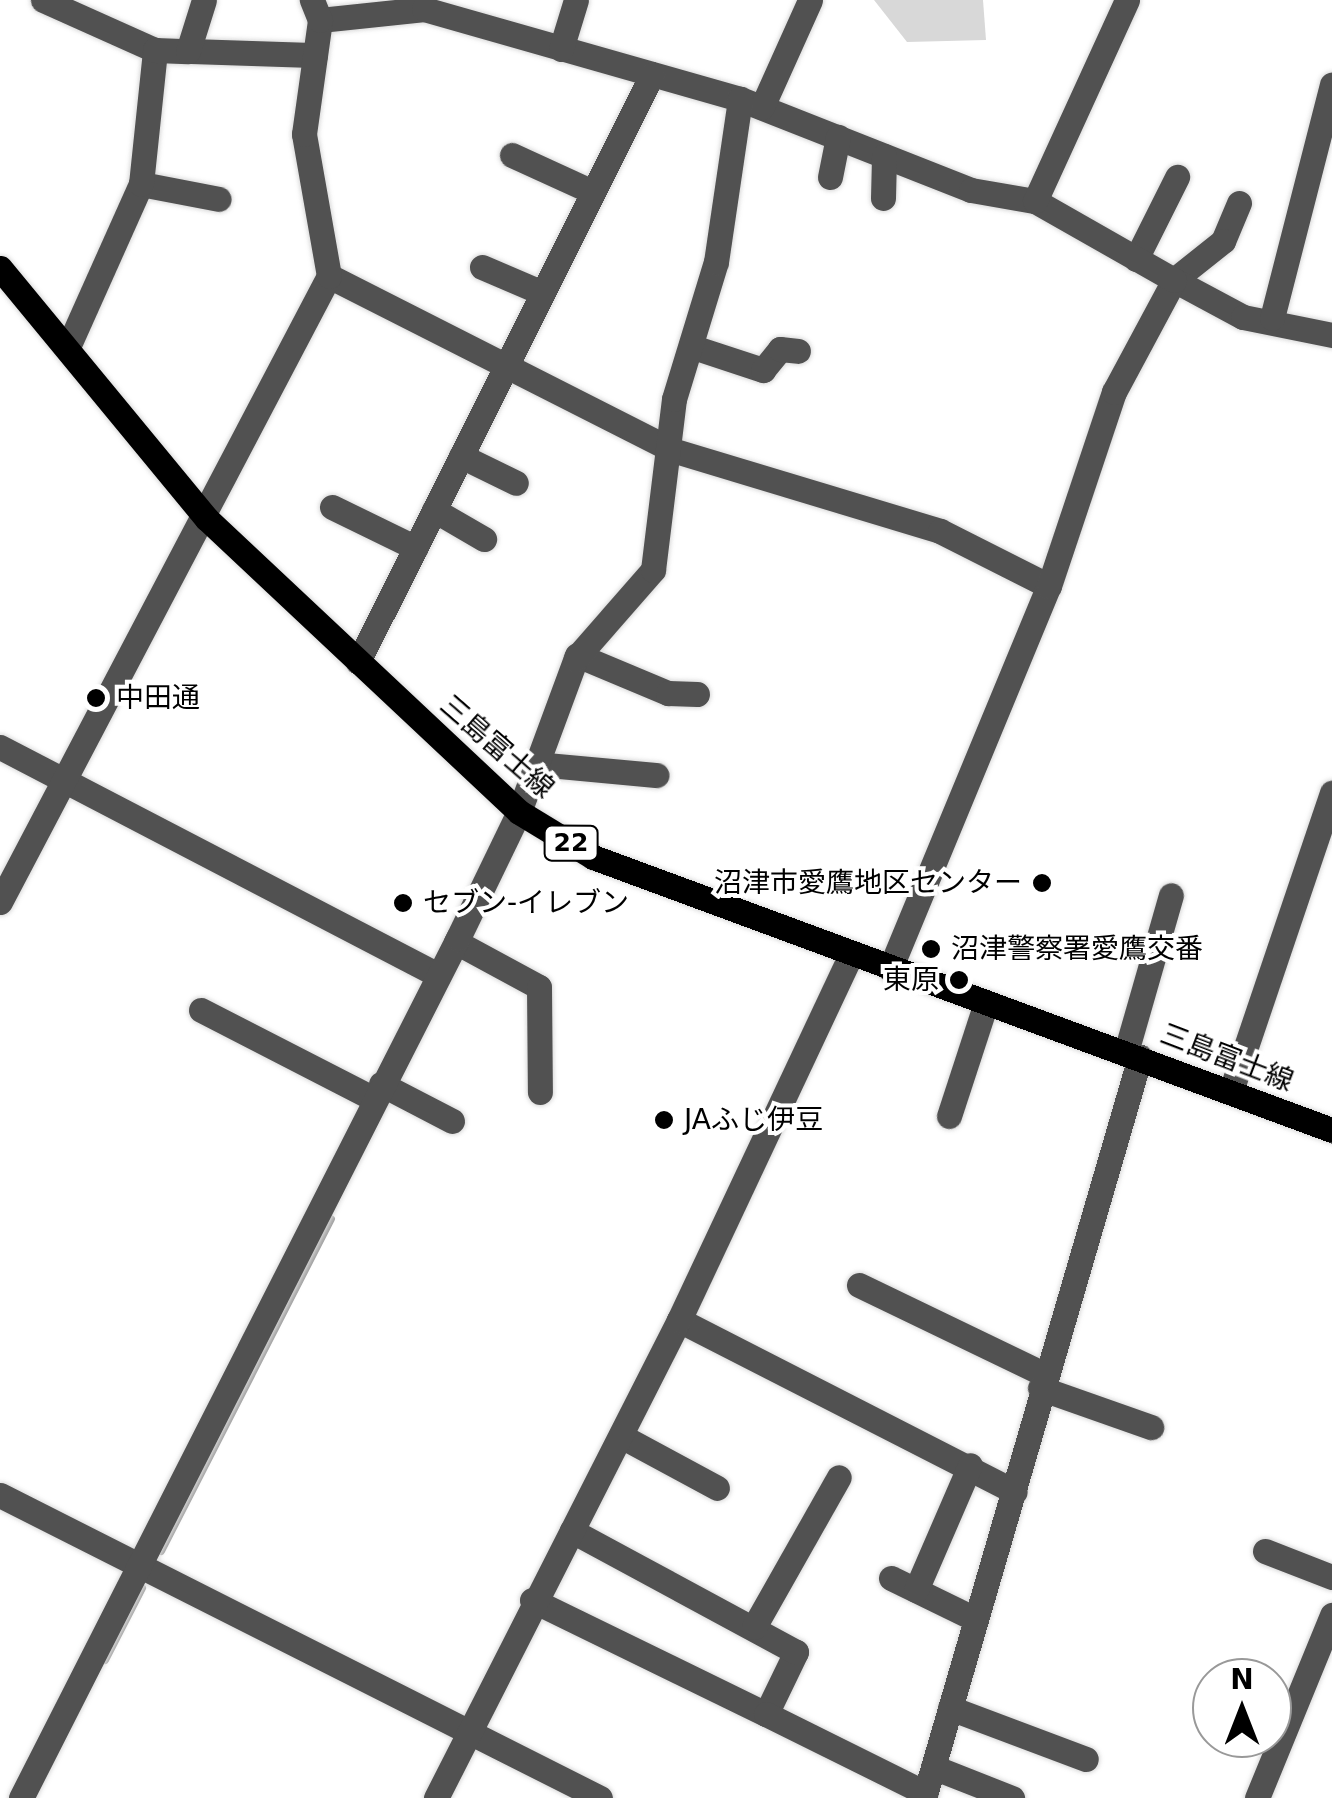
<!DOCTYPE html>
<meta charset="utf-8">
<style>
body{margin:0}
#map{position:relative;width:1332px;height:1798px;overflow:hidden;background:#fff;font-family:"DejaVu Sans","Noto Sans JP",sans-serif}
div>[style]{position:absolute}
.green>*{inset:0;background:#d8d8d8}
.stream>*{height:8px;margin:-4px;padding:0 4px;transform-origin:4px;border-radius:4px;background:#9f9f9f}
.roads{filter:drop-shadow(0 0 2px #dbdbdb) drop-shadow(0 0 2px #dbdbdb)}
.minor>*{height:25px;margin:-12.5px;padding:0 12.5px;transform-origin:12.5px;border-radius:12.5px;background:#515151}
.major>*{height:25px;margin:-12.5px;padding:0 12.5px;transform-origin:12.5px;border-radius:12.5px;background:#000}
.dots>*{width:28px;height:28px;translate:-50% -50%;box-sizing:border-box;border:5px solid #fff;border-radius:50%}
span{translate:-50% -50%;white-space:nowrap;text-align:center;line-height:1.15;-webkit-text-stroke:8px #fff;paint-order:stroke}
.shield-label span{padding:2px 8px;background:#fff;border:2px solid;border-radius:8px;-webkit-text-stroke-width:0}
.shield-label{font-size:25px;color:#000;font-weight:700}
.poi-label{font-size:28px;color:#000}
.left{translate:0 -50%;text-align:left}
.right{translate:-100% -50%;text-align:right}
.street-label{font-size:28px;color:#000}
.north{position:absolute;left:1192px;top:1658px;width:100px;height:100px;box-sizing:border-box;background:#fff;border:2px solid #999;border-radius:50%;rotate:0deg;font-size:28px;font-weight:700;line-height:40px;text-align:center;color:#000}
.north::after{content:'';display:block;margin:auto;width:35px;height:45px;background:#000;clip-path:polygon(50% 0,100% 100%,50% 72%,0 100%)}
</style>
<div id="map">
<div class="green">
<i style="clip-path:polygon(874px 0,983px 0,986px 40px,907px 42px)"></i>
</div>
<div class="stream">
<i style="left:161px;top:1551px;width:373px;rotate:-62.9deg"></i>
<i style="left:105px;top:1660px;width:81px;rotate:-62.8deg"></i>
</div>
<div class="roads">
<div class="minor">
<i style="left:43px;top:0;width:123px;rotate:24.1deg"></i>
<i style="left:320px;top:20px;width:105px;rotate:-6deg"></i>
<i style="left:424px;top:9px;width:329px;rotate:15.9deg"></i>
<i style="left:740px;top:99px;width:248px;rotate:21.5deg"></i>
<i style="left:971px;top:190px;width:65px;rotate:9.8deg"></i>
<i style="left:561px;top:49px;width:51px;rotate:-73deg"></i>
<i style="left:188px;top:51px;width:127px;rotate:1.8deg"></i>
<i style="left:762px;top:107px;width:117px;rotate:-65.8deg"></i>
<i style="left:512px;top:155px;width:89px;rotate:24.6deg"></i>
<i style="left:830px;top:177px;width:41px;rotate:-78.7deg"></i>
<i style="left:141px;top:184px;width:79px;rotate:10.9deg"></i>
<i style="left:883px;top:198px;width:42px;rotate:-88.6deg"></i>
<i style="left:1239px;top:203px;width:41px;rotate:112.8deg"></i>
<i style="left:1223px;top:241px;width:63px;rotate:141.5deg"></i>
<i style="left:1174px;top:280px;width:78px;rotate:28.2deg"></i>
<i style="left:1243px;top:317px;width:91px;rotate:11.4deg"></i>
<i style="left:1136px;top:259px;width:92px;rotate:-63.4deg"></i>
<i style="left:482px;top:267px;width:66px;rotate:23.1deg"></i>
<i style="left:329px;top:276px;width:385px;rotate:26.9deg"></i>
<i style="left:672px;top:450px;width:280px;rotate:16.8deg"></i>
<i style="left:940px;top:531px;width:122px;rotate:26.8deg"></i>
<i style="left:1272px;top:318px;width:241px;rotate:-75.6deg"></i>
<i style="left:68px;top:347px;width:179px;rotate:-65.9deg"></i>
<i style="left:141px;top:184px;width:135px;rotate:-84deg"></i>
<i style="left:155px;top:50px;width:33px;rotate:2deg"></i>
<i style="left:188px;top:51px;width:53px;rotate:-72.6deg"></i>
<i style="left:693px;top:347px;width:74px;rotate:18.2deg"></i>
<i style="left:763px;top:370px;width:27px;rotate:-51deg"></i>
<i style="left:780px;top:349px;width:18px;rotate:6deg"></i>
<i style="left:461px;top:456px;width:61px;rotate:26.1deg"></i>
<i style="left:332px;top:507px;width:93px;rotate:26deg"></i>
<i style="left:434px;top:510px;width:58px;rotate:30.1deg"></i>
<i style="left:577px;top:655px;width:99px;rotate:22.7deg"></i>
<i style="left:668px;top:693px;width:29px;rotate:2deg"></i>
<i style="left:358px;top:662px;width:657px;rotate:-63.4deg"></i>
<i style="left:0;top:747px;width:494px;rotate:27.5deg"></i>
<i style="left:537px;top:764px;width:120px;rotate:5.3deg"></i>
<i style="left:0;top:902px;width:707px;rotate:-62.28deg"></i>
<i style="left:329px;top:276px;width:144px;rotate:-100deg"></i>
<i style="left:304px;top:134px;width:115px;rotate:-82deg"></i>
<i style="left:320px;top:20px;width:22px;rotate:-112deg"></i>
<i style="left:456px;top:942px;width:94px;rotate:28.5deg"></i>
<i style="left:539px;top:987px;width:105px;rotate:89.5deg"></i>
<i style="left:890px;top:969px;width:415px;rotate:-67.5deg"></i>
<i style="left:1049px;top:586px;width:205px;rotate:-71.5deg"></i>
<i style="left:1114px;top:392px;width:127px;rotate:-61.8deg"></i>
<i style="left:1174px;top:280px;width:160px;rotate:-150.4deg"></i>
<i style="left:1035px;top:201px;width:221px;rotate:-65.4deg"></i>
<i style="left:201px;top:1010px;width:195px;rotate:27.2deg"></i>
<i style="left:1126px;top:1052px;width:163px;rotate:-74deg"></i>
<i style="left:381px;top:1084px;width:80px;rotate:27.5deg"></i>
<i style="left:1231px;top:1091px;width:315px;rotate:-71.3deg"></i>
<i style="left:949px;top:1116px;width:119px;rotate:-71.9deg"></i>
<i style="left:859px;top:1285px;width:205px;rotate:25.7deg"></i>
<i style="left:679px;top:1320px;width:377px;rotate:27.1deg"></i>
<i style="left:1040px;top:1388px;width:118px;rotate:19.4deg"></i>
<i style="left:621px;top:1436px;width:109px;rotate:28.4deg"></i>
<i style="left:0;top:1495px;width:672px;rotate:26.79deg"></i>
<i style="left:1265px;top:1551px;width:72px;rotate:21.2deg"></i>
<i style="left:891px;top:1578px;width:93px;rotate:26deg"></i>
<i style="left:916px;top:1590px;width:136px;rotate:-66.6deg"></i>
<i style="left:532px;top:1600px;width:260px;rotate:26deg"></i>
<i style="left:766px;top:1714px;width:69px;rotate:-64.2deg"></i>
<i style="left:796px;top:1652px;width:255px;rotate:-151.6deg"></i>
<i style="left:754px;top:1627px;width:172px;rotate:-60.5deg"></i>
<i style="left:950px;top:1708px;width:145px;rotate:20.6deg"></i>
<i style="left:766px;top:1714px;width:178px;rotate:26.4deg"></i>
<i style="left:933px;top:1767px;width:85px;rotate:21.4deg"></i>
<i style="left:21px;top:1798px;width:965px;rotate:-63.06deg"></i>
<i style="left:458px;top:938px;width:140px;rotate:-64.2deg"></i>
<i style="left:519px;top:812px;width:164px;rotate:-69.7deg"></i>
<i style="left:576px;top:658px;width:117px;rotate:-48.8deg"></i>
<i style="left:653px;top:570px;width:172px;rotate:-83deg"></i>
<i style="left:674px;top:399px;width:143px;rotate:-73deg"></i>
<i style="left:716px;top:262px;width:165px;rotate:-81.6deg"></i>
<i style="left:436px;top:1798px;width:536px;rotate:-63.05deg"></i>
<i style="left:679px;top:1320px;width:404px;rotate:-64.8deg"></i>
<i style="left:924px;top:1798px;width:772px;rotate:-73.75deg"></i>
<i style="left:1257px;top:1798px;width:198px;rotate:-67.7deg"></i>
</div>
<div class="major">
<i style="left:0;top:268px;width:325px;rotate:50.5deg"></i>
<i style="left:207px;top:519px;width:428px;rotate:43.2deg"></i>
<i style="left:519px;top:812px;width:87px;rotate:31.3deg"></i>
<i style="left:593px;top:857px;width:788px;rotate:20.28deg"></i>
</div>
</div>
<div class="dots">
<i style="left:96px;top:698px;background:#000"></i>
<i style="left:1042px;top:883px;background:#000"></i>
<i style="left:403px;top:903px;background:#000"></i>
<i style="left:931px;top:949px;background:#000"></i>
<i style="left:959px;top:980px;background:#000"></i>
<i style="left:664px;top:1120px;background:#000"></i>
</div>
<div class="shield-label">
<span style="left:571px;top:843px">22</span>
</div>
<div class="poi-label">
<span class="left" style="left:116px;top:698px">中田通</span>
<span class="right" style="left:1022px;top:883px">沼津市愛鷹地区センター</span>
<span class="left" style="left:423px;top:903px">セブン-イレブン</span>
<span class="left" style="left:951px;top:949px">沼津警察署愛鷹交番</span>
<span class="right" style="left:939px;top:980px">東原</span>
<span class="left" style="left:684px;top:1120px">JAふじ伊豆</span>
</div>
<div class="street-label">
<span style="left:497px;top:747px;rotate:41deg">三島富士線</span>
<span style="left:1227px;top:1058px;rotate:21deg">三島富士線</span>
</div>
<div class="north">N</div>
</div>
